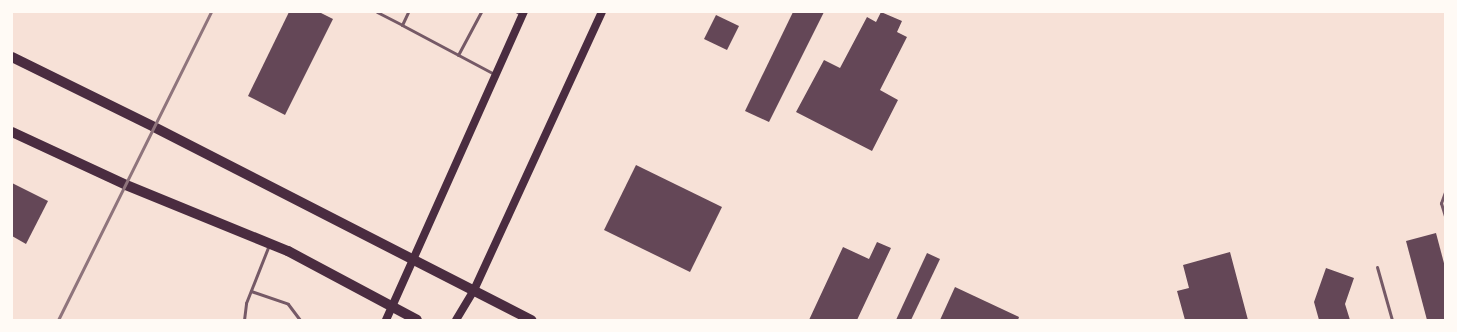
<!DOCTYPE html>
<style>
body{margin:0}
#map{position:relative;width:1457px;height:332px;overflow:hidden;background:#f7e1d7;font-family:Inter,sans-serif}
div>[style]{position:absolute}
.building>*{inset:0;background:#644757}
.service>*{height:3px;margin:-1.5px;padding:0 1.5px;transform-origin:1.5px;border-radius:1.5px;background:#755966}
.secondary>*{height:8px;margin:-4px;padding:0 4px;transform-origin:4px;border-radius:4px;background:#4a2c40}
.primary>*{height:10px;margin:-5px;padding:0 5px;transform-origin:5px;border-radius:5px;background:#4a2c40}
.rail>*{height:3px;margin:-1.5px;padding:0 1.5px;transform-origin:1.5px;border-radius:1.5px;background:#8f747c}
span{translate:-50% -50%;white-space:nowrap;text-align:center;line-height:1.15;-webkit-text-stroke:3.5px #fffaf5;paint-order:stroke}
.frame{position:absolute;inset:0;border:13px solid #fffaf5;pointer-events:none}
</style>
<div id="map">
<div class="building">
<i style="clip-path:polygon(289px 12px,319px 12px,333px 19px,285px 115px,248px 96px)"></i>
<i style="clip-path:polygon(793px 12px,824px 12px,769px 122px,745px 111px)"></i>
<i style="clip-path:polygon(881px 12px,902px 21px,897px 32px,907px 37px,880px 90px,898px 100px,872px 151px,796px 112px,824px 60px,840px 68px,867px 17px,876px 22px)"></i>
<i style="clip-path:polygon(716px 15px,739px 26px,727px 50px,704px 39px)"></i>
<i style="clip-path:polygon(636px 165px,722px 207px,690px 272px,604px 230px)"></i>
<i style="clip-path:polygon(12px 183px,48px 201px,26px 244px,12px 236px)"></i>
<i style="clip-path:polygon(1436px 233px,1445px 267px,1445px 320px,1427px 320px,1406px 241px)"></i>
<i style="clip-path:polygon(877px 242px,891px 248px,857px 320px,809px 320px,843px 247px,869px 259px)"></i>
<i style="clip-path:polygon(1230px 252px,1248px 320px,1185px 320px,1177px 291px,1189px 288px,1183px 265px)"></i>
<i style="clip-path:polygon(927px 253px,940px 259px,911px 320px,896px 320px)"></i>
<i style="clip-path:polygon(1326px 268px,1354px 278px,1345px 304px,1350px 320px,1319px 320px,1314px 302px)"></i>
<i style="clip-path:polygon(955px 287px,1019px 317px,1018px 320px,940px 320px)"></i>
</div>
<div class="service">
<i style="left:377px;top:12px;width:28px;rotate:27deg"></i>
<i style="left:402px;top:25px;width:14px;rotate:-65deg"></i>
<i style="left:517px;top:12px;width:7px;rotate:27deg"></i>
<i style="left:402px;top:25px;width:106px;rotate:28deg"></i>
<i style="left:458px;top:55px;width:49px;rotate:-61.9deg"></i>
<i style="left:1445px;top:192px;width:12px;rotate:110deg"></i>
<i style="left:1441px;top:203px;width:14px;rotate:73deg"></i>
<i style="left:1377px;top:267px;width:55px;rotate:74.2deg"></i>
<i style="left:251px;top:291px;width:39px;rotate:19deg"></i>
<i style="left:288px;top:304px;width:20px;rotate:53deg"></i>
<i style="left:244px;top:320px;width:17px;rotate:-83deg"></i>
<i style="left:246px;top:303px;width:62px;rotate:-68.4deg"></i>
</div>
<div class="secondary">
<i style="left:386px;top:320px;width:338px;rotate:-65.9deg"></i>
<i style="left:456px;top:320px;width:35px;rotate:-59deg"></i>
<i style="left:474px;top:290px;width:306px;rotate:-65.3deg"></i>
</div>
<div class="primary">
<i style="left:12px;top:57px;width:158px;rotate:26.2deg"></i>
<i style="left:154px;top:127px;width:424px;rotate:27.1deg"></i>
<i style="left:12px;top:132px;width:126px;rotate:24.9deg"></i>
<i style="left:126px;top:185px;width:175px;rotate:22.2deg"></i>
<i style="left:288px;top:251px;width:146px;rotate:28.1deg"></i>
</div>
<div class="rail">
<i style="left:58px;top:320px;width:344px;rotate:-63.6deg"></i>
</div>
<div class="frame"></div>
</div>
